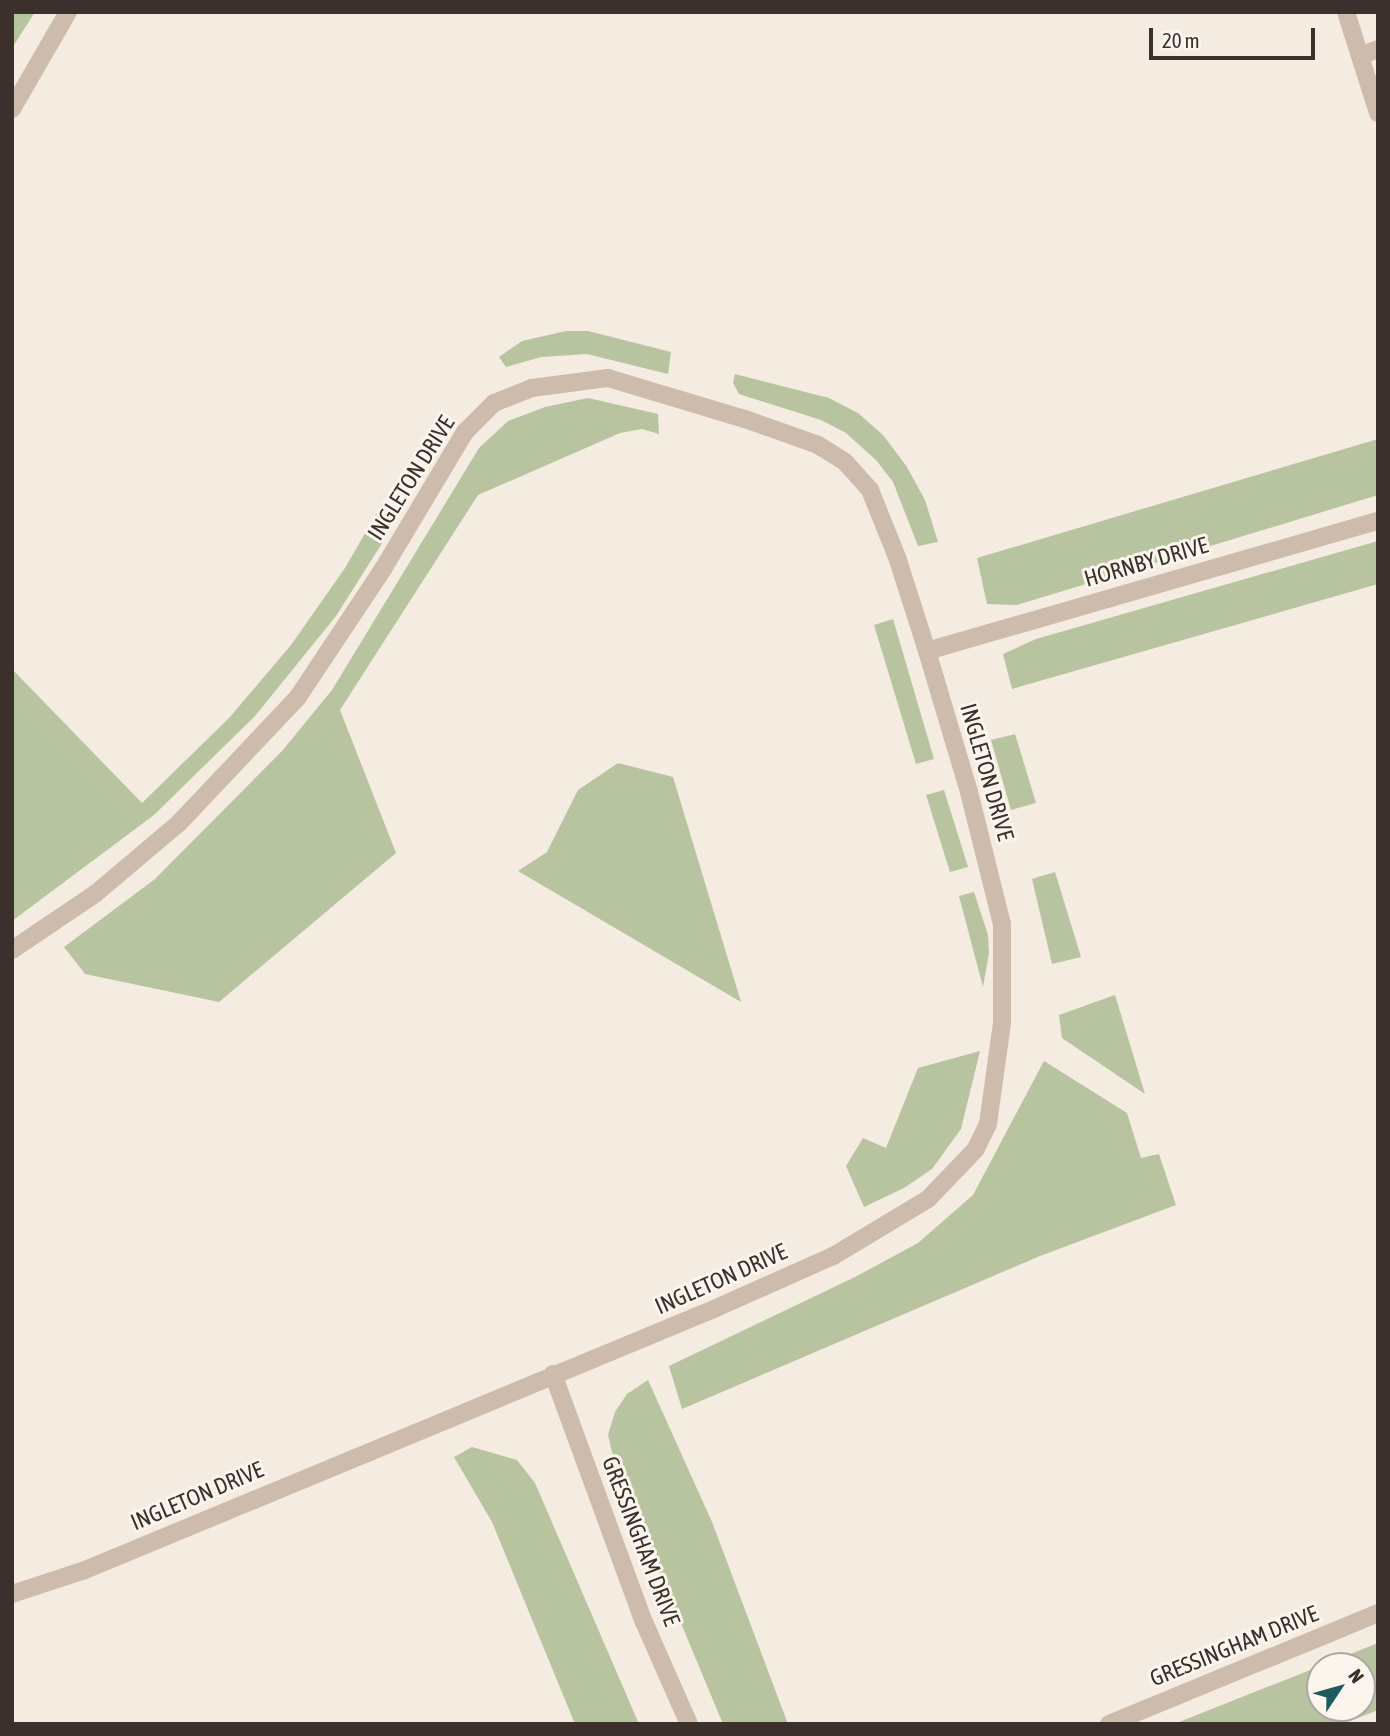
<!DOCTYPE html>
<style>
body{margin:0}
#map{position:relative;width:1390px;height:1736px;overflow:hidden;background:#f4ebe1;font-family:"Asap Condensed",sans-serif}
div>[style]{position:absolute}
.green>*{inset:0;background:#b8c4a0}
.minor>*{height:18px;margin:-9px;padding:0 9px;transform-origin:9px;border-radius:9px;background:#cdbbac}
span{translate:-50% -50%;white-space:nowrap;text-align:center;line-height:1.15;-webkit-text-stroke:6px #fbf5ee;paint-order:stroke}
.street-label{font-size:23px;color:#3b302b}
.frame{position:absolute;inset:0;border:14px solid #3b302b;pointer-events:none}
.north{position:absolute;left:1306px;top:1652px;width:70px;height:70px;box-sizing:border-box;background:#fbf5ee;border:2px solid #aea6a0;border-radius:50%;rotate:54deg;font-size:19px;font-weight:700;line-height:28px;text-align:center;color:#3b302b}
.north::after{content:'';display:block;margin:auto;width:24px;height:32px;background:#1f5a5e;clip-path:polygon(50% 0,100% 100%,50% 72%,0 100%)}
.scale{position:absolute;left:1149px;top:28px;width:166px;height:32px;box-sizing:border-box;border:4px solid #3b302b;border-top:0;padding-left:9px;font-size:21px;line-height:24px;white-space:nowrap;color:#3b302b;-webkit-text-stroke:5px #fbf5ee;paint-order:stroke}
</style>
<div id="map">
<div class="green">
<i style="clip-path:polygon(12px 12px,35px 12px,12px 48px)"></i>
<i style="clip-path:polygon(566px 331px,588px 331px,671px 352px,668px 374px,587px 354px,541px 357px,506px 367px,499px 357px,522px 341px)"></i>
<i style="clip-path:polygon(735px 374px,829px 398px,858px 413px,883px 435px,907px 467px,925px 500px,938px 542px,918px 546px,893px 482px,876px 460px,846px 433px,821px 420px,739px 394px,733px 383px)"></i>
<i style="clip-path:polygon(588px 398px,658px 414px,659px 434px,642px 429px,620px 433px,478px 495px,340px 710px,396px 853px,219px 1002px,85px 974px,64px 947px,155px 879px,282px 751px,332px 690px,479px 448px,508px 421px,545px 407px)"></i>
<i style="clip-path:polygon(1378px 439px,1378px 495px,1017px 605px,987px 604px,977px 558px)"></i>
<i style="clip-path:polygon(382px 504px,390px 518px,386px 537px,336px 616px,255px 716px,154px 815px,12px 921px,12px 669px,142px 803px,230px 717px,291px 645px,345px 568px)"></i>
<i style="clip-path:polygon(1378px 541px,1378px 584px,1012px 689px,1003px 654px,1036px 639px)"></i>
<i style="clip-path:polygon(893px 619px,934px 759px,916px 764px,874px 625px)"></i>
<i style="clip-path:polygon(1015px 734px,1036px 803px,1011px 810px,991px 740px)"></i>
<i style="clip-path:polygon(618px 763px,673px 777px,741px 1002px,518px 871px,547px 852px,578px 790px)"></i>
<i style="clip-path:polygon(944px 790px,968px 867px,950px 872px,926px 795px)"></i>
<i style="clip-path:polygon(1055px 872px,1081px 957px,1052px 964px,1032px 879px)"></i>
<i style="clip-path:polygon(974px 892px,988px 935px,989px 953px,983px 987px,959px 896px)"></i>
<i style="clip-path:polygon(1115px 995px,1145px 1094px,1062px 1038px,1059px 1015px)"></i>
<i style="clip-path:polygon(980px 1051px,961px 1129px,932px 1169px,904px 1188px,864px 1207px,846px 1166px,863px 1138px,886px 1148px,918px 1068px)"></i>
<i style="clip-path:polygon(1044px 1061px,1127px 1113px,1141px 1158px,1159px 1154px,1176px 1205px,1040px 1256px,682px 1409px,669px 1366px,855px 1277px,918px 1243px,973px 1195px)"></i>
<i style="clip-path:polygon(648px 1380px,712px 1522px,788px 1724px,723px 1724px,615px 1465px,608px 1435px,615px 1412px,627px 1394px)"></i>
<i style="clip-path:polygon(472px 1447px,517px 1460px,535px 1483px,639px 1724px,575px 1724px,492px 1522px,454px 1457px)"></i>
<i style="clip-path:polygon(evenodd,1378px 1643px,1378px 1710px,1343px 1724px,1174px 1724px,1378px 1643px,1320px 1666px,1362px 1666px,1362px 1708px,1320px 1708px,1320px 1666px)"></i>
</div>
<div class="minor">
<i style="left:1346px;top:12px;width:106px;rotate:72.4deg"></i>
<i style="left:1361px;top:55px;width:18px;rotate:-19deg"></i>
<i style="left:12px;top:109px;width:112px;rotate:-60deg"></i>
<i style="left:927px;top:651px;width:469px;rotate:-16.1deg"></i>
<i style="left:12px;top:950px;width:100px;rotate:-34deg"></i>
<i style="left:95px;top:894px;width:110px;rotate:-40.2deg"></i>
<i style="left:179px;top:823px;width:173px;rotate:-46.6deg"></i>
<i style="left:298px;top:697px;width:154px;rotate:-56.4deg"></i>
<i style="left:383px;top:569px;width:160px;rotate:-59.1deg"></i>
<i style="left:465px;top:432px;width:41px;rotate:-45deg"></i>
<i style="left:494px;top:403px;width:41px;rotate:-21.5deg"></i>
<i style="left:532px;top:388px;width:77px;rotate:-7.5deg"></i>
<i style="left:608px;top:378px;width:143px;rotate:16.7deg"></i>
<i style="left:745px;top:419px;width:77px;rotate:19.6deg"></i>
<i style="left:818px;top:445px;width:32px;rotate:32deg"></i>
<i style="left:845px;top:462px;width:38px;rotate:48deg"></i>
<i style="left:870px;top:490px;width:72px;rotate:68.1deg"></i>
<i style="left:897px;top:557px;width:99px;rotate:72.3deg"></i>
<i style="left:927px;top:651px;width:147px;rotate:73.4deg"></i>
<i style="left:969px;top:792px;width:136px;rotate:76deg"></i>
<i style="left:1002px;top:924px;width:99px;rotate:90deg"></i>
<i style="left:1002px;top:1023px;width:102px;rotate:97.9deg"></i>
<i style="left:988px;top:1124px;width:28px;rotate:116deg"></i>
<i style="left:976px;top:1149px;width:69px;rotate:133.8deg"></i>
<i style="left:928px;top:1199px;width:111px;rotate:149deg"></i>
<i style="left:833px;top:1256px;width:130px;rotate:156deg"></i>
<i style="left:714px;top:1309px;width:681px;rotate:157.46deg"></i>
<i style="left:85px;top:1570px;width:77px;rotate:161.8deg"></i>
<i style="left:553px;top:1374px;width:264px;rotate:69.9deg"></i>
<i style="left:644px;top:1622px;width:111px;rotate:66.2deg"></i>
<i style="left:1109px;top:1724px;width:291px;rotate:-22.4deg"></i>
</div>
<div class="street-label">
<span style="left:411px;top:478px;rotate:-58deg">INGLETON DRIVE</span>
<span style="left:1146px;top:562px;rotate:-16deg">HORNBY DRIVE</span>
<span style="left:987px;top:772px;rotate:74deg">INGLETON DRIVE</span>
<span style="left:721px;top:1279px;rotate:-24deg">INGLETON DRIVE</span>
<span style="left:197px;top:1496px;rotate:-23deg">INGLETON DRIVE</span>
<span style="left:641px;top:1541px;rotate:69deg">GRESSINGHAM DRIVE</span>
<span style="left:1234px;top:1646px;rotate:-22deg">GRESSINGHAM DRIVE</span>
</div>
<div class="frame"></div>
<div class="north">N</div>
<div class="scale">20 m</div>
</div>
